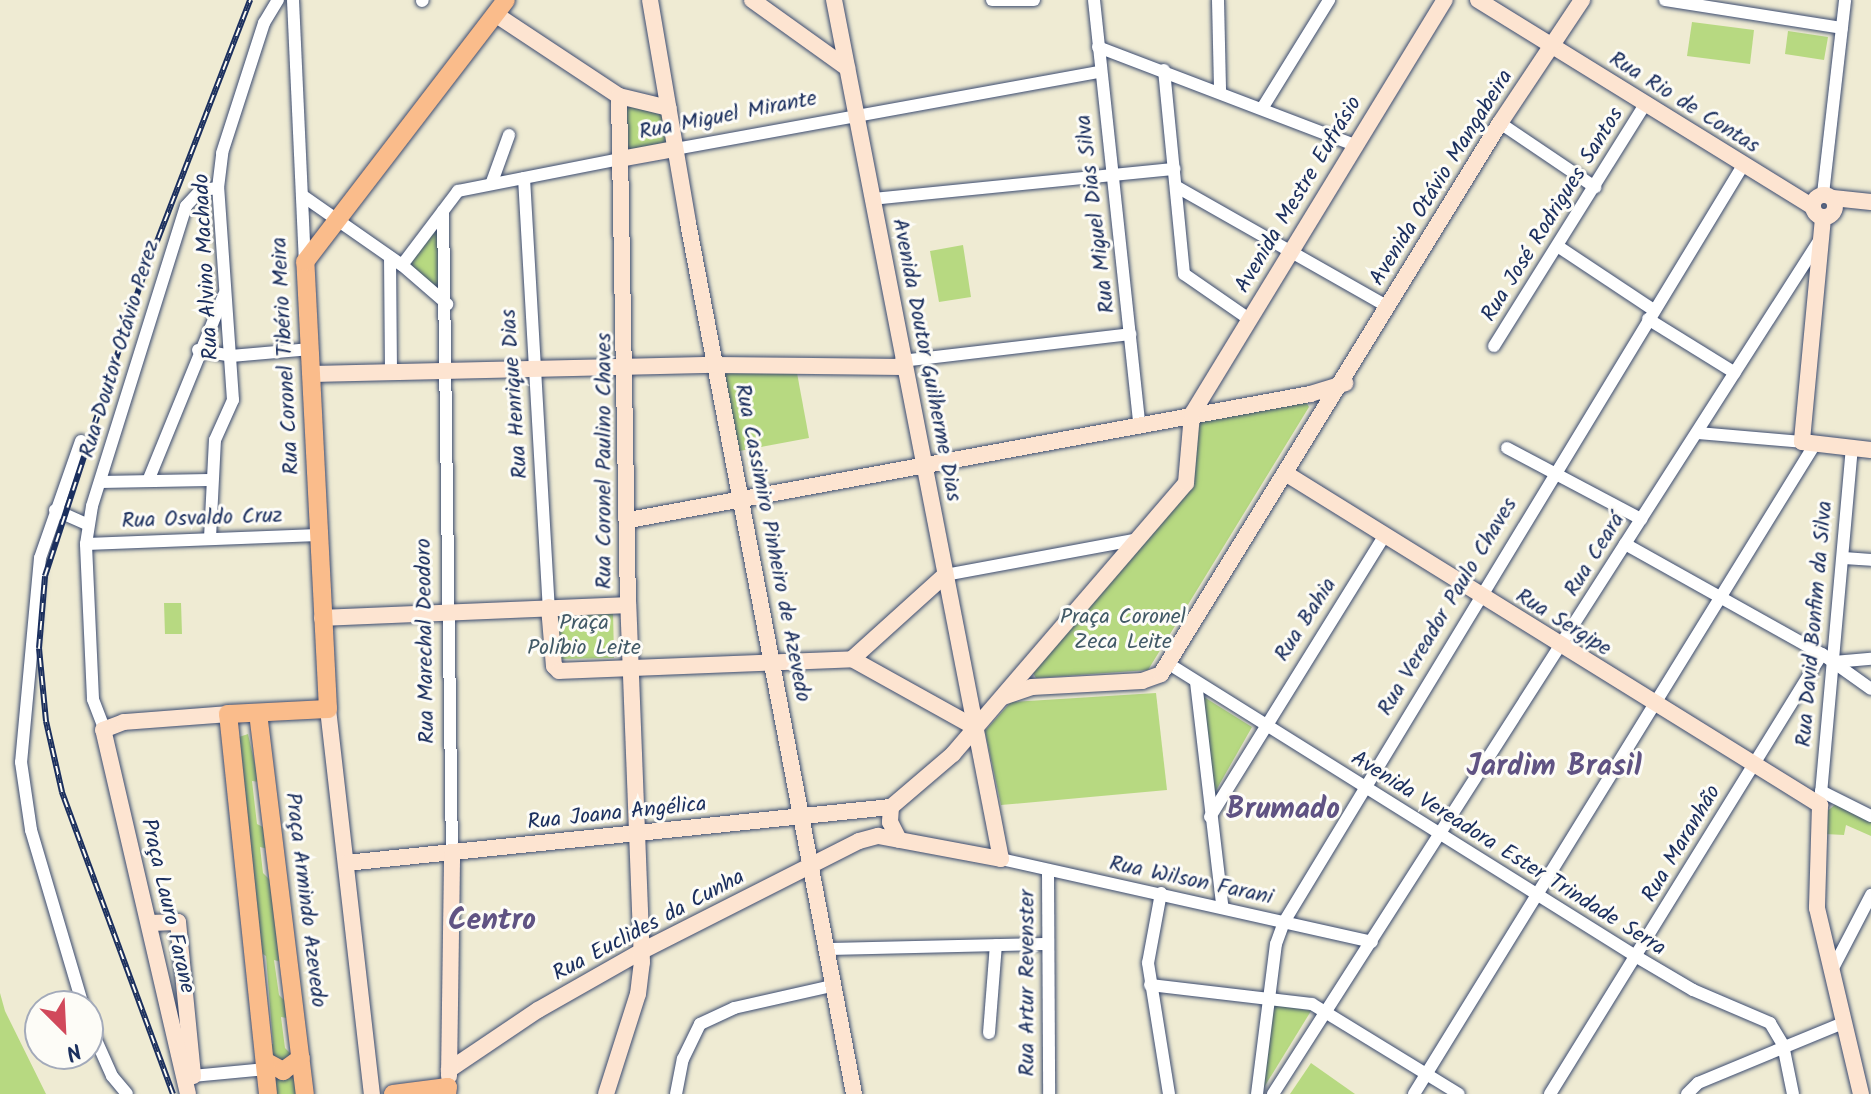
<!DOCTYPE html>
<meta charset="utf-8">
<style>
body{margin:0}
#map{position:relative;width:1871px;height:1094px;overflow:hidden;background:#efebd3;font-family:Kalam,sans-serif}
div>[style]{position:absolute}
.green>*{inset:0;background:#b7d981}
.roads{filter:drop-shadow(0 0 2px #3b4b70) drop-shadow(0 0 2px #3b4b70)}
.street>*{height:12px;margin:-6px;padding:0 6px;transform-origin:6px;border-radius:6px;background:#fff}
.secondary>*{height:16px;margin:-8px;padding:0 8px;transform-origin:8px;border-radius:8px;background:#fde4d1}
.secondary>.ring{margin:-8px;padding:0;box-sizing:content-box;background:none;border:16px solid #fde4d1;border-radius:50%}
.primary>*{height:18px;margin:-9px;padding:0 9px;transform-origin:9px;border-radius:9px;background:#fabc8b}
.rail>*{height:6px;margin-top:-3px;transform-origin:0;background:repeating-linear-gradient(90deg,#fdfcf7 0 9px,#1b2f5e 0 18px);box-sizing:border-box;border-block:2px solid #1b2f5e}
span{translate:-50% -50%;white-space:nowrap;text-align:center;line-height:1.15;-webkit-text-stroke:6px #fdfcf7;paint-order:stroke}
.street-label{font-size:22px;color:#1b2f5e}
.park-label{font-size:22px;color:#425a67}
.district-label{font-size:30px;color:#605383;font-weight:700}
.north{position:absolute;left:24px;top:990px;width:80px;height:80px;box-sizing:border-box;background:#fdfcf7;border:2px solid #a3aaba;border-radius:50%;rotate:156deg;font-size:22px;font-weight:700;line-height:32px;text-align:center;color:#1b2f5e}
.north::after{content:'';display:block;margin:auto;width:28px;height:36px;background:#d1495b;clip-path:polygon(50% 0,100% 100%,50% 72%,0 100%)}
</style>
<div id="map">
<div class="green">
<i style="clip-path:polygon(1692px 22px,1754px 30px,1750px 64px,1687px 56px)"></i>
<i style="clip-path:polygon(1788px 31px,1828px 37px,1824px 60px,1785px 54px)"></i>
<i style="clip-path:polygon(623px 104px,662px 115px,667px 142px,627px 150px)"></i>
<i style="clip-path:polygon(441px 220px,442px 294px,406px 266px)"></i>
<i style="clip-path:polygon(963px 245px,971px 297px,939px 302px,930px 251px)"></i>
<i style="clip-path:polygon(718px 373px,797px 373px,809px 438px,734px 452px)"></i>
<i style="clip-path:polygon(1304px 398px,1309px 407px,1148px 670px,1036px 678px,1032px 671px,1187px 485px,1189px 421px)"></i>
<i style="clip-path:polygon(164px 603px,181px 603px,182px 634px,165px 634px)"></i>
<i style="clip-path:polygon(613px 611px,614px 658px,554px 659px,553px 613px)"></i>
<i style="clip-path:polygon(1156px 693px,1167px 790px,1001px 805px,985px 731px,1011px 702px)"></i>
<i style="clip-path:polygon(1204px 697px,1252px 727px,1210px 801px)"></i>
<i style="clip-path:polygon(248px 734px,259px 782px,252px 781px,257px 824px,265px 828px,268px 849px,260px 847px,263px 873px,271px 881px,281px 962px,274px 960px,279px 995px,286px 1002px,287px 1018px,281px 1017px,285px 1048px,292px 1055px,280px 1068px,267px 1046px,273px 1044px,266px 956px,258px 951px,239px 737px)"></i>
<i style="clip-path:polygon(1837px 803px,1871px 820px,1871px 836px,1846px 825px,1844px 835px,1825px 834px,1825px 813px)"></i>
<i style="clip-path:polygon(0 993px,5px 1011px,46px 1094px,0 1094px)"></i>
<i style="clip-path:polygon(1272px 1004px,1311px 1011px,1263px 1089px)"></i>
<i style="clip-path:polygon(1311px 1063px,1355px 1094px,1290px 1094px)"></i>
<i style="clip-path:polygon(295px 1073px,297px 1094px,273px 1094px,271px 1075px)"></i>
</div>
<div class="roads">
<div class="street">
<i style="left:293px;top:0;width:262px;rotate:87.4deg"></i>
<i style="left:992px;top:0;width:42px"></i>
<i style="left:1094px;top:0;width:425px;rotate:83.9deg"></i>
<i style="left:1218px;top:0;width:91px;rotate:88.7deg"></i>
<i style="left:1665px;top:0;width:179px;rotate:9deg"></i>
<i style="left:422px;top:1px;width:1px;rotate:-45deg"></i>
<i style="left:1098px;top:47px;width:275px;rotate:20.9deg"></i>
<i style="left:1164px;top:70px;width:205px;rotate:84.4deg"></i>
<i style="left:1184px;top:274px;width:79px;rotate:34.7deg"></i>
<i style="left:1263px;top:107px;width:126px;rotate:-58.3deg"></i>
<i style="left:1500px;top:123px;width:115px;rotate:34deg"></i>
<i style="left:675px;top:149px;width:432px;rotate:-10.3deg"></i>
<i style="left:524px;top:178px;width:430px;rotate:86.7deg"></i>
<i style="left:492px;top:182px;width:50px;rotate:-70.1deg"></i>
<i style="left:1177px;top:187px;width:243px;rotate:29.6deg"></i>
<i style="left:1823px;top:194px;width:195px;rotate:-83.5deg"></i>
<i style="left:303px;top:196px;width:121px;rotate:34.9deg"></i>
<i style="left:402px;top:265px;width:60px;rotate:40.9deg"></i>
<i style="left:872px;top:199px;width:304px;rotate:-5.7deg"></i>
<i style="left:443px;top:211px;width:643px;rotate:89.2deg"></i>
<i style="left:1559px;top:247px;width:114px;rotate:33.6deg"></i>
<i style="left:390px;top:257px;width:113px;rotate:89.5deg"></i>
<i style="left:402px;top:265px;width:93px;rotate:-52.9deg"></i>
<i style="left:458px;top:191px;width:165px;rotate:-11.2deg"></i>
<i style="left:1648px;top:319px;width:102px;rotate:31.8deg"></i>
<i style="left:1494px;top:346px;width:285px;rotate:-58deg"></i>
<i style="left:198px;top:350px;width:34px;rotate:10deg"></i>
<i style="left:231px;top:356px;width:80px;rotate:-5deg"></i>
<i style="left:901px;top:361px;width:231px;rotate:-6.7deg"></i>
<i style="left:1698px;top:433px;width:104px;rotate:4.9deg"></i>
<i style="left:81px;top:441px;width:124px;rotate:109.3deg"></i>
<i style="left:40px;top:558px;width:205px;rotate:95.3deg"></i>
<i style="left:21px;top:762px;width:69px;rotate:81.6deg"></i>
<i style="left:31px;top:830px;width:184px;rotate:73.5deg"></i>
<i style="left:1507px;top:448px;width:152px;rotate:27.9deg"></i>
<i style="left:148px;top:481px;width:201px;rotate:-67.8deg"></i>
<i style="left:100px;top:482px;width:109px;rotate:-1.1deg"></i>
<i style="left:55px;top:510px;width:36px;rotate:24deg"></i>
<i style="left:210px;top:538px;width:98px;rotate:-87.1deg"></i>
<i style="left:215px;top:440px;width:44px;rotate:-65.8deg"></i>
<i style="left:233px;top:400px;width:213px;rotate:-94deg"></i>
<i style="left:218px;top:188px;width:35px;rotate:-83deg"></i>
<i style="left:222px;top:153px;width:137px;rotate:-72.1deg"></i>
<i style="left:264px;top:23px;width:27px;rotate:-59deg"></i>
<i style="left:86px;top:544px;width:233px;rotate:-2.2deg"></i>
<i style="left:1625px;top:544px;width:226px;rotate:29.2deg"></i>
<i style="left:1822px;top:654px;width:60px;rotate:35.5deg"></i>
<i style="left:1844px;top:558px;width:27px;rotate:4deg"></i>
<i style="left:945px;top:575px;width:197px;rotate:-10.5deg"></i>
<i style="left:1834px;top:662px;width:37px;rotate:-5deg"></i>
<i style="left:1169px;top:664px;width:552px;rotate:32.05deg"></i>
<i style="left:1637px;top:957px;width:65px;rotate:30.5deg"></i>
<i style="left:1693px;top:990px;width:84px;rotate:23.2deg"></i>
<i style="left:1770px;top:1023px;width:26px;rotate:59deg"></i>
<i style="left:1783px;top:1045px;width:50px;rotate:78.5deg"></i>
<i style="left:1196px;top:682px;width:225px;rotate:83.3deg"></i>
<i style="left:104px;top:728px;width:31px;rotate:-111deg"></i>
<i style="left:93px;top:699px;width:155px;rotate:-92.6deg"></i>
<i style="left:86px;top:544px;width:38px;rotate:-81deg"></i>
<i style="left:92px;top:506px;width:314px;rotate:-72.6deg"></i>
<i style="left:186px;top:206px;width:22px;rotate:-47deg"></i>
<i style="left:201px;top:190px;width:17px;rotate:-7deg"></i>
<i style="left:1821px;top:791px;width:56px;rotate:26.6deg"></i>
<i style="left:1820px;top:805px;width:359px;rotate:-84.9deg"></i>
<i style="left:1210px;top:817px;width:328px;rotate:-58.2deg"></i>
<i style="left:1001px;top:859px;width:380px;rotate:12.6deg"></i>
<i style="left:1048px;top:871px;width:223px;rotate:89.7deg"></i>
<i style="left:1161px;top:893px;width:71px;rotate:100.5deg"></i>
<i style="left:1148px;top:963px;width:133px;rotate:80.9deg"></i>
<i style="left:825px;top:949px;width:223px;rotate:-1.3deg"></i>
<i style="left:1831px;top:972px;width:87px;rotate:-62.5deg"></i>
<i style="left:1150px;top:985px;width:163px;rotate:6.7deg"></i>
<i style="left:1312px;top:1004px;width:172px;rotate:31.5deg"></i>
<i style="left:88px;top:1022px;width:59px;rotate:66deg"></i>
<i style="left:112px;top:1076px;width:23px;rotate:50deg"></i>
<i style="left:989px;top:1033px;width:88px;rotate:-85.5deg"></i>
<i style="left:193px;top:1076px;width:73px;rotate:-5.5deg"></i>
<i style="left:676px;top:1094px;width:36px;rotate:-79deg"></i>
<i style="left:683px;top:1059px;width:39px;rotate:-64deg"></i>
<i style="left:700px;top:1024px;width:38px;rotate:-25deg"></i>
<i style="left:734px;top:1008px;width:100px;rotate:-12.7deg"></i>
<i style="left:1257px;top:1094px;width:151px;rotate:-82.8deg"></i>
<i style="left:1276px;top:944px;width:23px;rotate:-70deg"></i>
<i style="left:1284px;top:922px;width:883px;rotate:-58.76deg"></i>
<i style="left:1273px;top:1094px;width:1013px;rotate:-57.38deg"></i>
<i style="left:1414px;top:1094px;width:764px;rotate:-58.33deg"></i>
<i style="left:1550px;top:1094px;width:517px;rotate:-58.28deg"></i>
<i style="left:1687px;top:1094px;width:16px;rotate:-45deg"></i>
<i style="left:1698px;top:1083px;width:157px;rotate:-22.5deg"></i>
</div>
<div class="secondary">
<i style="left:650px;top:0;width:226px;rotate:80.3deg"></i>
<i style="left:688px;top:223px;width:887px;rotate:79.21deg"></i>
<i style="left:752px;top:0;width:117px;rotate:35.6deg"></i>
<i style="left:1478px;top:0;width:392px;rotate:31.7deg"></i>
<i style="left:495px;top:14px;width:149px;rotate:33.5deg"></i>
<i style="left:619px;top:96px;width:51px;rotate:13.5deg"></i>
<i style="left:620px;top:159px;width:56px;rotate:-10.3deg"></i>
<i class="ring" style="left:1813px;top:195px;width:6px;height:6px"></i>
<i style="left:1833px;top:198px;width:38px;rotate:6deg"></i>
<i style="left:1823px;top:218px;width:225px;rotate:95.4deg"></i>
<i style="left:1802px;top:442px;width:69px;rotate:6.6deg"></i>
<i style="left:312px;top:374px;width:403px;rotate:-1.3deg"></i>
<i style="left:715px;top:365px;width:187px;rotate:0.6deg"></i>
<i style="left:1285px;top:473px;width:630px;rotate:31.82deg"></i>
<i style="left:1820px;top:805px;width:103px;rotate:91.7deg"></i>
<i style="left:1817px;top:908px;width:191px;rotate:76.7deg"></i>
<i style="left:629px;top:520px;width:693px;rotate:-10.48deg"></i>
<i style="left:1310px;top:394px;width:37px;rotate:-17deg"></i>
<i style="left:549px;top:607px;width:59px;rotate:85.2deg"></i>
<i style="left:554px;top:666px;width:7px;rotate:45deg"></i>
<i style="left:559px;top:671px;width:293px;rotate:-2.3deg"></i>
<i style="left:852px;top:659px;width:142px;rotate:29.1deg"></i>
<i style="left:322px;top:618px;width:306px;rotate:-2.4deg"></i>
<i style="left:852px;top:659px;width:125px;rotate:-42.1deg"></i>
<i style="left:1003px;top:697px;width:31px;rotate:-19deg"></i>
<i style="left:1032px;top:687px;width:110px;rotate:-3.1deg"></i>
<i style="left:1142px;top:681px;width:20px;rotate:-20deg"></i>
<i style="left:1161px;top:674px;width:647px;rotate:-58.4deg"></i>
<i style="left:1500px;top:123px;width:148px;rotate:-56.3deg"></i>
<i style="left:328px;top:709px;width:388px;rotate:83.5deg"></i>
<i style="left:891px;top:807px;width:82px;rotate:-40.5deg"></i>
<i style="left:953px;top:754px;width:357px;rotate:-49.3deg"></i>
<i style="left:1186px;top:483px;width:69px;rotate:-85deg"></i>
<i style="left:1192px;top:414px;width:485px;rotate:-58.6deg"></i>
<i style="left:891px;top:807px;width:15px;rotate:94deg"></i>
<i style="left:890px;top:822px;width:20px;rotate:63deg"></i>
<i style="left:346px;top:863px;width:548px;rotate:-5.87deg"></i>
<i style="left:150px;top:923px;width:28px;rotate:-2deg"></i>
<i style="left:178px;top:922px;width:155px;rotate:84.4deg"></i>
<i style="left:449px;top:1070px;width:107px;rotate:-34deg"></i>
<i style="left:538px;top:1010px;width:120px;rotate:-29.6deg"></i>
<i style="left:642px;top:951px;width:243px;rotate:-26.9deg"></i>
<i style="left:859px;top:841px;width:20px;rotate:-15deg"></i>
<i style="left:878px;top:836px;width:125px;rotate:10.6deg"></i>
<i style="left:1001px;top:859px;width:875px;rotate:-101deg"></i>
<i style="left:449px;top:1076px;width:222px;rotate:-89.2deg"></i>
<i style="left:188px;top:1094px;width:374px;rotate:-103.1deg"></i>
<i style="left:103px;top:730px;width:22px;rotate:-21deg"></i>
<i style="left:124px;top:722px;width:104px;rotate:-4.4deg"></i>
<i style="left:606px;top:1094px;width:105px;rotate:-72.3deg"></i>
<i style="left:638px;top:994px;width:32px;rotate:-83deg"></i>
<i style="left:642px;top:962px;width:357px;rotate:-92.2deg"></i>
<i style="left:628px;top:605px;width:509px;rotate:-91.01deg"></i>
</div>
<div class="primary">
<i style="left:258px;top:713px;width:384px;rotate:83deg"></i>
<i style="left:265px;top:1061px;width:21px;rotate:29deg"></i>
<i style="left:283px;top:1071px;width:22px;rotate:-36deg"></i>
<i style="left:268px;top:1094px;width:382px;rotate:-96deg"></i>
<i style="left:228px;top:714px;width:100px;rotate:-2.9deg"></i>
<i style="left:328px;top:709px;width:448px;rotate:-92.9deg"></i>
<i style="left:305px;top:262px;width:330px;rotate:-52.5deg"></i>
<i style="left:393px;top:1094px;width:55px;rotate:-7.3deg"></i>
<i style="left:448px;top:1087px;width:7px;rotate:98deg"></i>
</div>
</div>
<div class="rail">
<i style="left:173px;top:1094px;width:322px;rotate:-110.2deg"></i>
<i style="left:62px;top:792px;width:73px;rotate:-102.7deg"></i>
<i style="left:46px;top:721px;width:73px;rotate:-95.5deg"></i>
<i style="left:39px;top:648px;width:72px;rotate:-85.2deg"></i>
<i style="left:45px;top:576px;width:303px;rotate:-71.9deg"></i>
<i style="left:139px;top:288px;width:309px;rotate:-68.9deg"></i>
</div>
<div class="street-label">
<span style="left:1684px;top:103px;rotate:32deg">Rua Rio de Contas</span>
<span style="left:728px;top:116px;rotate:-11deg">Rua Miguel Mirante</span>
<span style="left:1442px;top:178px;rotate:-58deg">Avenida Otávio Mangabeira</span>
<span style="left:1299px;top:195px;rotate:-59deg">Avenida Mestre Eufrásio</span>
<span style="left:1096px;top:214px;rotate:-97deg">Rua Miguel Dias Silva</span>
<span style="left:1553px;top:215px;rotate:-58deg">Rua José Rodrigues Santos</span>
<span style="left:207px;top:267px;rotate:-93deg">Rua Alvino Machado</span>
<span style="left:120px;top:349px;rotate:-73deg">Rua Doutor Otávio Perez</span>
<span style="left:286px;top:356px;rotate:-93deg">Rua Coronel Tibério Meira</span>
<span style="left:926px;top:360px;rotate:79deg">Avenida Doutor Guilherme Dias</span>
<span style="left:515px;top:394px;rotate:-94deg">Rua Henrique Dias</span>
<span style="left:605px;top:461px;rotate:-90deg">Rua Coronel Paulino Chaves</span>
<span style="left:202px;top:519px;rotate:-2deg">Rua Osvaldo Cruz</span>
<span style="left:772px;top:543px;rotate:79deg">Rua Cassimiro Pinheiro de Azevedo</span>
<span style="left:1595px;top:555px;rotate:-58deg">Rua Ceará</span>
<span style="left:1448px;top:607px;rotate:-59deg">Rua Vereador Paulo Chaves</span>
<span style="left:1306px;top:620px;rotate:-57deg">Rua Bahia</span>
<span style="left:1563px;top:623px;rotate:32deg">Rua Sergipe</span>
<span style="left:1815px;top:624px;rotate:-85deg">Rua David Bonfim da Silva</span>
<span style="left:426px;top:641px;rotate:-91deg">Rua Marechal Deodoro</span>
<span style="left:617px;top:814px;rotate:-6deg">Rua Joana Angélica</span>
<span style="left:1682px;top:844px;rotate:-59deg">Rua Maranhão</span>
<span style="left:1508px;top:854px;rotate:32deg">Avenida Vereadora Ester Trindade Serra</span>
<span style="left:1191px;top:881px;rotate:12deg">Rua Wilson Farani</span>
<span style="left:305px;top:900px;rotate:83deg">Praça Armindo Azevedo</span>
<span style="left:167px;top:906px;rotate:77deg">Praça Lauro Farane</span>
<span style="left:649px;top:926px;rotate:-28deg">Rua Euclides da Cunha</span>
<span style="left:1028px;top:983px;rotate:-90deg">Rua Artur Revenster</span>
</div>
<div class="park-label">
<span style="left:1123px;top:630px">Praça Coronel<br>Zeca Leite</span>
<span style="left:584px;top:636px">Praça<br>Políbio Leite</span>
</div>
<div class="district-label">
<span style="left:1554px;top:767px">Jardim Brasil</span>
<span style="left:1283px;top:810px">Brumado</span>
<span style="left:492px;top:921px">Centro</span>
</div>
<div class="north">N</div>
</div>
